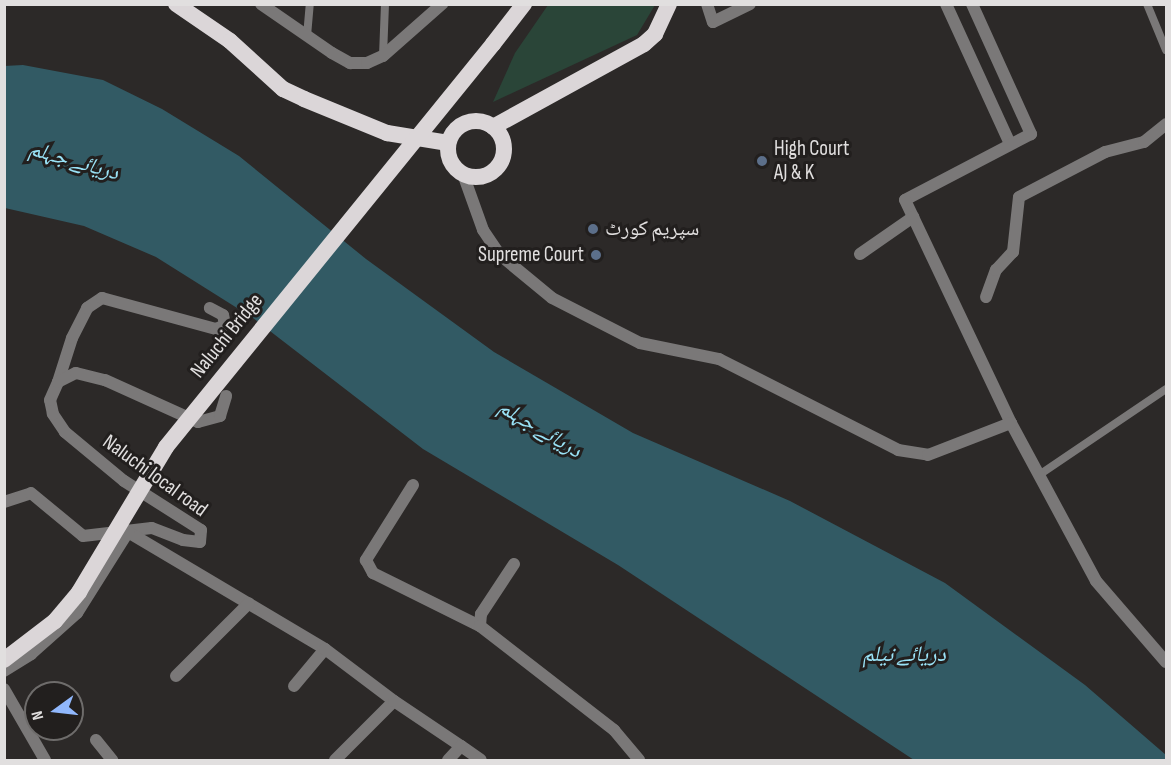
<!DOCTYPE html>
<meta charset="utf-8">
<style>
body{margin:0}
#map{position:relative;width:1171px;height:765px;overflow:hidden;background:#2c2928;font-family:"Sofia Sans Condensed","Noto Naskh Arabic",sans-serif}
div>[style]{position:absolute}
.green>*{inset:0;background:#2a4538}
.water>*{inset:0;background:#325a64}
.service>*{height:8px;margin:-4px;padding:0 4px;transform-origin:4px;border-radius:4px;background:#7a7878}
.minor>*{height:12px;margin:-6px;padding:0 6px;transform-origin:6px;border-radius:6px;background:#7a7878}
.trunk>*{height:16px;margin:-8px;padding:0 8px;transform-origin:8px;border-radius:8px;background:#dbd6d8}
.trunk>.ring{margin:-8px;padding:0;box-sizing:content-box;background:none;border:16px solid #dbd6d8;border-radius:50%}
.trunk-bridge>*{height:16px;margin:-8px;padding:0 8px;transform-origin:8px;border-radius:8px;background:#dbd6d8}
.dots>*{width:16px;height:16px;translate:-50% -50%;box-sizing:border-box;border:3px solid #221f1e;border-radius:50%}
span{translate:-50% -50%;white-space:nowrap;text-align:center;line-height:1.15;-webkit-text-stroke:6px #221f1e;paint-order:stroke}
.poi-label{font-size:21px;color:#e1dfdf}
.left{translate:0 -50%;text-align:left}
.right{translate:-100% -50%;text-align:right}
.street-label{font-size:21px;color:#e1dfdf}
.water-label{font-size:22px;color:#9ae3f7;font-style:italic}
.frame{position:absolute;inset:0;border:6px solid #e1dfdf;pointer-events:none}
.north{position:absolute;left:24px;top:681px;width:60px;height:60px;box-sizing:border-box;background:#221f1e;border:2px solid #6e6c6b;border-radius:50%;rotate:255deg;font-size:16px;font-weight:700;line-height:24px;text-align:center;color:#e1dfdf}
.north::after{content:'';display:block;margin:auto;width:21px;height:27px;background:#91b8fd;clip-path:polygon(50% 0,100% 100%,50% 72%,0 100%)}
</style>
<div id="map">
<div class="green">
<i style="clip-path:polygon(548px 5px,655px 5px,637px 35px,493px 102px,515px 53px)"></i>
</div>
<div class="water">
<i style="clip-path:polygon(23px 65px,103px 80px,162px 109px,239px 156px,366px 259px,494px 352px,633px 433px,790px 501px,945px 583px,1085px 685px,1166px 755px,1166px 760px,914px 760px,618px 565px,423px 449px,253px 318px,156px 257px,84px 226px,5px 208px,4px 66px)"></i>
</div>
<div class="service">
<i style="left:1147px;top:4px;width:50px;rotate:67.6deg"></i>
<i style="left:307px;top:36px;width:32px;rotate:-85deg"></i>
<i style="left:383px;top:56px;width:52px;rotate:-87.8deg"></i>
<i style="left:1039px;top:475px;width:153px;rotate:-34.1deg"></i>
</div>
<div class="minor">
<i style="left:261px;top:4px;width:86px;rotate:34.6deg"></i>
<i style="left:332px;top:53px;width:21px;rotate:29deg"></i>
<i style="left:350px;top:63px;width:17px"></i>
<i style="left:367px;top:63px;width:17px;rotate:-24deg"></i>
<i style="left:383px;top:56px;width:79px;rotate:-41.4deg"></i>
<i style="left:707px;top:4px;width:19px;rotate:72deg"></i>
<i style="left:713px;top:22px;width:41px;rotate:-25.9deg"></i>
<i style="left:946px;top:4px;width:154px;rotate:65.4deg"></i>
<i style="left:972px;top:4px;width:143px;rotate:65.6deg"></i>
<i style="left:1031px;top:134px;width:142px;rotate:152.4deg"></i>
<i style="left:905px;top:200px;width:247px;rotate:64.6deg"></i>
<i style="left:1011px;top:423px;width:179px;rotate:61.7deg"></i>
<i style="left:1096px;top:581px;width:107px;rotate:49.2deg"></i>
<i style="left:463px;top:174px;width:59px;rotate:70.3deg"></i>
<i style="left:483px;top:230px;width:30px;rotate:56deg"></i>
<i style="left:500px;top:255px;width:67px;rotate:39.6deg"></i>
<i style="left:552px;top:298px;width:99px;rotate:27.1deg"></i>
<i style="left:640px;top:343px;width:81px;rotate:11.4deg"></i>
<i style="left:719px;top:359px;width:201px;rotate:26.9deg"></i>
<i style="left:898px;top:450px;width:30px;rotate:9deg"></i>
<i style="left:928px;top:455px;width:89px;rotate:-21.1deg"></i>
<i style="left:860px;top:254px;width:65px;rotate:-34.9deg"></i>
<i style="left:986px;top:297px;width:29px;rotate:-70deg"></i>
<i style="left:996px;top:270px;width:25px;rotate:-47deg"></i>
<i style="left:1013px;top:252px;width:55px;rotate:-83.8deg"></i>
<i style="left:1019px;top:197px;width:97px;rotate:-27.6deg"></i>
<i style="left:1105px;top:152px;width:40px;rotate:-14.4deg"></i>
<i style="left:1144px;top:142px;width:28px;rotate:-39deg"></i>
<i style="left:58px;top:382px;width:46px;rotate:-72.3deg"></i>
<i style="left:72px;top:338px;width:34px;rotate:-63deg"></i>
<i style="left:87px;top:308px;width:18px;rotate:-34deg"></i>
<i style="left:102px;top:298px;width:118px;rotate:15.2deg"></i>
<i style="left:216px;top:329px;width:10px;rotate:-24deg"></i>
<i style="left:225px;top:325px;width:10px;rotate:-101deg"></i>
<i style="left:223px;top:315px;width:15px;rotate:-152deg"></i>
<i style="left:413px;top:485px;width:89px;rotate:122.1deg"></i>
<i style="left:366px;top:560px;width:15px;rotate:62deg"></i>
<i style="left:373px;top:573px;width:119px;rotate:26.4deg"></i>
<i style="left:4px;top:502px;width:28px;rotate:-18deg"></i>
<i style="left:31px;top:493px;width:67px;rotate:39.6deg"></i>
<i style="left:83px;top:536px;width:69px;rotate:-6.6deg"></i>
<i style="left:152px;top:528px;width:33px;rotate:21deg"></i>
<i style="left:183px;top:540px;width:17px;rotate:7deg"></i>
<i style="left:200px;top:542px;width:12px;rotate:-85deg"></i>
<i style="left:201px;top:530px;width:91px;rotate:-147.5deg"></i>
<i style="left:124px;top:481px;width:77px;rotate:-140.3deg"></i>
<i style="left:65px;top:432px;width:22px;rotate:-124deg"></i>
<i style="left:53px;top:414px;width:14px;rotate:-102deg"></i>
<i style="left:50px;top:400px;width:20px;rotate:-66deg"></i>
<i style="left:58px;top:382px;width:20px;rotate:-27deg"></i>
<i style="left:76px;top:373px;width:30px;rotate:14deg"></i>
<i style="left:105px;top:380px;width:102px;rotate:24.3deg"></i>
<i style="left:198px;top:422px;width:23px;rotate:-15deg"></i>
<i style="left:220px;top:416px;width:21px;rotate:-73deg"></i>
<i style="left:128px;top:532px;width:229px;rotate:30.7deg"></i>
<i style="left:514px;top:564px;width:60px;rotate:123.4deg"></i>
<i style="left:481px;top:614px;width:12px;rotate:95deg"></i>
<i style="left:480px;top:626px;width:170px;rotate:37.8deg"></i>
<i style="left:614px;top:730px;width:39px;rotate:50deg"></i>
<i style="left:4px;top:671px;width:32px;rotate:-32deg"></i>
<i style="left:31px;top:654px;width:62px;rotate:-41.7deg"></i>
<i style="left:77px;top:613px;width:96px;rotate:-57.8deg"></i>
<i style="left:176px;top:676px;width:103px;rotate:-45deg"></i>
<i style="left:294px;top:686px;width:48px;rotate:-50deg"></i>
<i style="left:325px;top:649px;width:86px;rotate:37deg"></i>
<i style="left:4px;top:689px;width:82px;rotate:60deg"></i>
<i style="left:96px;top:740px;width:26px;rotate:51deg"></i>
<i style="left:335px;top:760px;width:83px;rotate:-45deg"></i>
<i style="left:394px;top:701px;width:81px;rotate:33.9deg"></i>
<i style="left:448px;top:760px;width:19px;rotate:-47deg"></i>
<i style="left:461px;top:746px;width:24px;rotate:35deg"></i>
</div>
<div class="trunk">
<i style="left:176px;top:4px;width:65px;rotate:34.4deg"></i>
<i style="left:230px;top:41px;width:72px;rotate:42.2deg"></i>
<i style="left:283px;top:89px;width:23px;rotate:25deg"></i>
<i style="left:304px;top:99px;width:90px;rotate:22.3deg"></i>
<i style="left:387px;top:133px;width:62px;rotate:9.3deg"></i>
<i style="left:493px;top:44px;width:51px;rotate:-52.2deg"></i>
<i class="ring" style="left:448px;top:121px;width:40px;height:40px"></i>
<i style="left:493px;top:127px;width:172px;rotate:-28.8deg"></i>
<i style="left:644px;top:44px;width:15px;rotate:-42deg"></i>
<i style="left:655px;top:34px;width:33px;rotate:-65deg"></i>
</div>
<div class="trunk-bridge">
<i style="left:4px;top:660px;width:64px;rotate:-37.4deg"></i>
<i style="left:55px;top:621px;width:38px;rotate:-50deg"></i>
<i style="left:79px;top:592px;width:169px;rotate:-59deg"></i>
<i style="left:166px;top:447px;width:519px;rotate:-50.94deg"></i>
</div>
<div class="dots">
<i style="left:762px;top:161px;background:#5c6f8a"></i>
<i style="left:593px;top:229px;background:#5c6f8a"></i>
<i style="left:596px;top:255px;background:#5c6f8a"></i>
</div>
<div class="poi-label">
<span class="left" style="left:774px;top:161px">High Court<br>AJ &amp; K</span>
<span class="left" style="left:605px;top:229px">سپریم کورٹ</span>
<span class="right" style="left:584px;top:255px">Supreme Court</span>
</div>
<div class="street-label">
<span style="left:227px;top:336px;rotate:-51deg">Naluchi Bridge</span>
<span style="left:155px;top:476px;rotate:36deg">Naluchi local road</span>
</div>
<div class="water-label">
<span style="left:74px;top:161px;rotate:16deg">دریائے جہلم</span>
<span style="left:540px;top:429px;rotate:31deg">دریائے جہلم</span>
<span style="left:904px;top:655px">دریائے نیلم</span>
</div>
<div class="frame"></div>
<div class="north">N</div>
</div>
